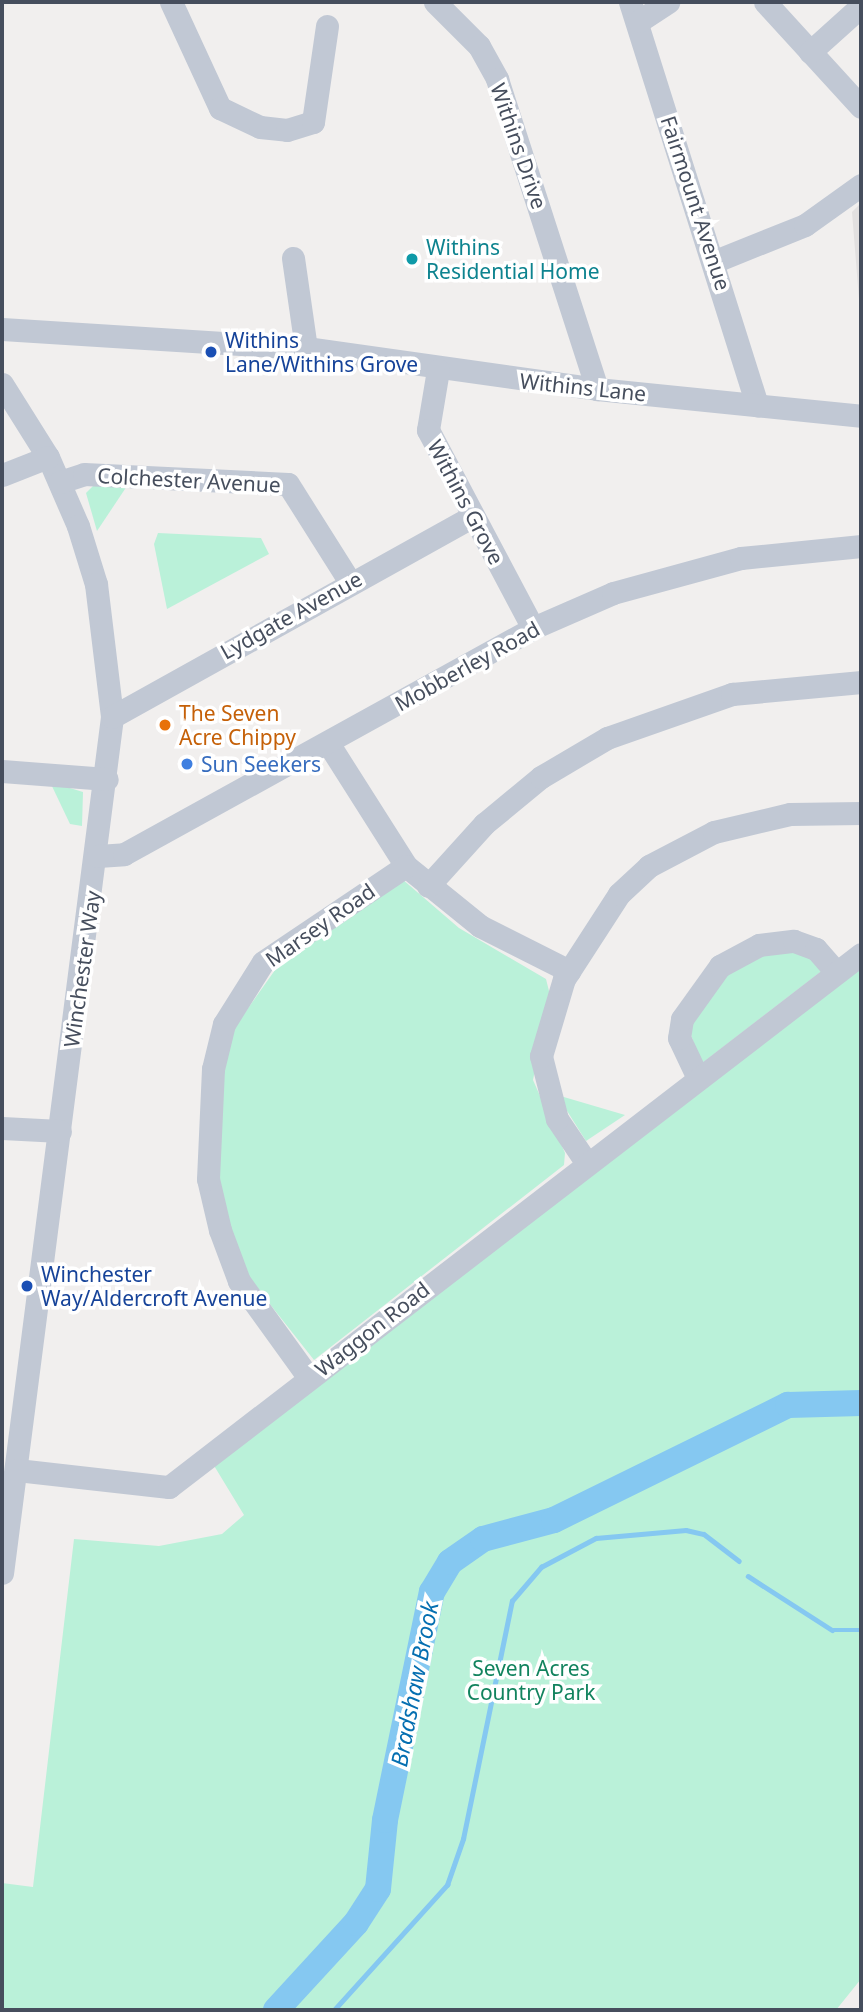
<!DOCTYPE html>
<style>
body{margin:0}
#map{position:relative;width:863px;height:2012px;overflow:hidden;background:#f1efee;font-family:"Noto Sans",sans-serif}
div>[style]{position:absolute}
.education>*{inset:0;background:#e2e0e0}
.green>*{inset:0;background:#baf1d9}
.stream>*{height:4.5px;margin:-2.25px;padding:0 2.25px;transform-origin:2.25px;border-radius:2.25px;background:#85c8f1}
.river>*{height:26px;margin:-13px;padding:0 13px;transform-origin:13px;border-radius:13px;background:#85c8f1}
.minor>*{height:23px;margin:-11.5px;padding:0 11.5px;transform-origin:11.5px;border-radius:11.5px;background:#c1c8d4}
.dots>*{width:19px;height:19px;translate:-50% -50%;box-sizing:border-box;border:4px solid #fff;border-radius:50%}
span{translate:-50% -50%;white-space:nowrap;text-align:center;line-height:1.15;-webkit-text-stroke:7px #fff;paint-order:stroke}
.street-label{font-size:21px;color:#464e5d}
.culture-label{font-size:21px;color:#0d838f}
.left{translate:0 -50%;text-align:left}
.transit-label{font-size:21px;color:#164399}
.food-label{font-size:21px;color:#c56008}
.shop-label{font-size:21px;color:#366cbe}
.park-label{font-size:21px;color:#12835e}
.water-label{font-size:23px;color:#056fb1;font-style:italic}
.frame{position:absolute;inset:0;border:4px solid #464e5d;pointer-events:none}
</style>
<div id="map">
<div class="education">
<i style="clip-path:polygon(861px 203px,861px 324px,852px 212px)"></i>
</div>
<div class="green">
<i style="clip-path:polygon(95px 484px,127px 486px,97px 531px,86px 493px)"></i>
<i style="clip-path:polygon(158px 533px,261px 538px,269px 554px,167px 609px,154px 544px)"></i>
<i style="clip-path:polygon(50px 782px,83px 792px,82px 826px,70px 824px)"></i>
<i style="clip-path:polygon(402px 879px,459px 928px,546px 979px,550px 995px,533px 1080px,565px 1153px,564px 1165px,314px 1360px,246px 1274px,223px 1212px,214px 1146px,229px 1035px,280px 963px)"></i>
<i style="clip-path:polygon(803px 951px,823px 970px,701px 1064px,689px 1029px,711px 986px,757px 956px)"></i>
<i style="clip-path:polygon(861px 963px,861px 1979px,836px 2010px,2px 2010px,2px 1883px,33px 1887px,74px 1539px,159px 1546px,222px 1534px,244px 1515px,213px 1464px)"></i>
<i style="clip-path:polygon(557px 1095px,625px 1115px,586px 1141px)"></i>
</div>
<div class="stream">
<i style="left:748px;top:1576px;width:100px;rotate:32.7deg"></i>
<i style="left:832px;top:1630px;width:29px"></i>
<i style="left:334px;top:2010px;width:169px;rotate:-47.9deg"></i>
<i style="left:447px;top:1885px;width:49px;rotate:-70.8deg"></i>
<i style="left:463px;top:1839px;width:243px;rotate:-78.4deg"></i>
<i style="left:512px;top:1601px;width:45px;rotate:-49.5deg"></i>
<i style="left:541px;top:1567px;width:62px;rotate:-27.8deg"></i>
<i style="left:596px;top:1538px;width:90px;rotate:-5.1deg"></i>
<i style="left:686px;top:1530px;width:18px;rotate:13deg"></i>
<i style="left:704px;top:1534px;width:44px;rotate:37.6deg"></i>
</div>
<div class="river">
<i style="left:276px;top:2010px;width:118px;rotate:-47.4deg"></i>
<i style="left:356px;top:1923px;width:40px;rotate:-57.1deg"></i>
<i style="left:378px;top:1889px;width:69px;rotate:-84.2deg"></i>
<i style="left:385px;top:1820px;width:233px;rotate:-78.4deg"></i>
<i style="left:432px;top:1592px;width:35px;rotate:-59deg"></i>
<i style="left:450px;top:1562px;width:40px;rotate:-34.9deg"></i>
<i style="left:483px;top:1539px;width:73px;rotate:-15deg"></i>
<i style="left:554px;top:1520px;width:261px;rotate:-26.2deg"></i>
<i style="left:788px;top:1405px;width:73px;rotate:-1.6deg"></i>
</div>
<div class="minor">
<i style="left:171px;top:2px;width:117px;rotate:65.2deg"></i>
<i style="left:220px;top:108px;width:44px;rotate:25.4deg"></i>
<i style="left:260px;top:127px;width:27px;rotate:6deg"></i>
<i style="left:287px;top:130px;width:27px;rotate:-17deg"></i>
<i style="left:313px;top:122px;width:97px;rotate:-81.7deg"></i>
<i style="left:435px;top:2px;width:62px;rotate:45deg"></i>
<i style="left:479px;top:46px;width:38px;rotate:61deg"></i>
<i style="left:497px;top:79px;width:326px;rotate:72.1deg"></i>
<i style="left:630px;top:2px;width:423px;rotate:72.5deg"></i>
<i style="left:765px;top:2px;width:142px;rotate:47.6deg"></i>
<i style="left:639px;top:21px;width:35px;rotate:-33deg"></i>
<i style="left:810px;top:52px;width:69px;rotate:-42deg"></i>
<i style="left:293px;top:258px;width:91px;rotate:81.8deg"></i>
<i style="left:713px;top:262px;width:99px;rotate:-21.9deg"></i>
<i style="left:805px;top:225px;width:69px;rotate:-35.5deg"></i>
<i style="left:2px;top:329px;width:305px;rotate:3.6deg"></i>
<i style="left:306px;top:348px;width:294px;rotate:8deg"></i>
<i style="left:597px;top:389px;width:265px;rotate:5.8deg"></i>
<i style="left:438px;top:370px;width:61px;rotate:99.5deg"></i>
<i style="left:428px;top:430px;width:224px;rotate:62.1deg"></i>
<i style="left:2px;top:384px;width:86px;rotate:57.8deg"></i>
<i style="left:48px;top:457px;width:75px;rotate:66.5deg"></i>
<i style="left:78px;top:526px;width:61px;rotate:72.8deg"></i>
<i style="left:96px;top:584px;width:134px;rotate:83.1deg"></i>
<i style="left:112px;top:717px;width:863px;rotate:97.32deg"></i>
<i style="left:2px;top:475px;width:49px;rotate:-21.4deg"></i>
<i style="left:60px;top:482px;width:25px;rotate:-18deg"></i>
<i style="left:84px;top:474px;width:204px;rotate:2.8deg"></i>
<i style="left:288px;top:484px;width:116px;rotate:57.7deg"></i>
<i style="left:112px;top:717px;width:413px;rotate:-29.1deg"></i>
<i style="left:328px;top:743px;width:146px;rotate:57.6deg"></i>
<i style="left:406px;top:866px;width:95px;rotate:39deg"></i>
<i style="left:480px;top:926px;width:100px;rotate:26.8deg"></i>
<i style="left:2px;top:771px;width:105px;rotate:4.4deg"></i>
<i style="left:98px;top:856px;width:26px;rotate:-4deg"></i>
<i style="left:124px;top:854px;width:467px;rotate:-28.9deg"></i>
<i style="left:533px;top:628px;width:87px;rotate:-23.6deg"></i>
<i style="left:613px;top:593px;width:133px;rotate:-15.3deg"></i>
<i style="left:741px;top:558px;width:121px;rotate:-5.7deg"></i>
<i style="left:428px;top:886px;width:84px;rotate:-47.9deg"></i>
<i style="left:484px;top:824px;width:74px;rotate:-39.5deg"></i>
<i style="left:541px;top:777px;width:77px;rotate:-30.6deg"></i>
<i style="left:607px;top:738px;width:133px;rotate:-19.4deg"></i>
<i style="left:732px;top:694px;width:130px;rotate:-5.3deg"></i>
<i style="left:697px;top:1076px;width:42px;rotate:-115.3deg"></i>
<i style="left:679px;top:1038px;width:19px;rotate:-81deg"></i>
<i style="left:682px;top:1019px;width:65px;rotate:-54.4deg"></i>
<i style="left:720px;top:966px;width:44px;rotate:-28.3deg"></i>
<i style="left:759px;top:945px;width:35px;rotate:-7deg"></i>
<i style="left:794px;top:941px;width:23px;rotate:20deg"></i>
<i style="left:816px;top:949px;width:30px;rotate:49deg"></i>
<i style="left:2px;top:1128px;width:58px;rotate:3deg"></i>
<i style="left:586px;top:1162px;width:52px;rotate:-124deg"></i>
<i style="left:557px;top:1119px;width:65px;rotate:-104.3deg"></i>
<i style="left:541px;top:1056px;width:80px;rotate:-73.4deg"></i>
<i style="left:564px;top:979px;width:101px;rotate:-57.1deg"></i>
<i style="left:619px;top:894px;width:41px;rotate:-43deg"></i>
<i style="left:649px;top:866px;width:73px;rotate:-27.6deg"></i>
<i style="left:714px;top:832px;width:78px;rotate:-13.3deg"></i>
<i style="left:790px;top:814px;width:71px;rotate:-0.8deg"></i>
<i style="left:309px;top:1378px;width:120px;rotate:-125.8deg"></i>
<i style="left:239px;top:1281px;width:54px;rotate:-110.4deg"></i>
<i style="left:220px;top:1230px;width:52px;rotate:-103.2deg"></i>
<i style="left:208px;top:1179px;width:110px;rotate:-87.4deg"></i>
<i style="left:213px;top:1069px;width:46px;rotate:-76.3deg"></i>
<i style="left:224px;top:1024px;width:73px;rotate:-57.8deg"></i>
<i style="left:263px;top:962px;width:172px;rotate:-33.9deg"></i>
<i style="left:17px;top:1470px;width:153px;rotate:6.4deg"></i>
<i style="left:169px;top:1487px;width:873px;rotate:-37.6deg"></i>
</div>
<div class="dots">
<i style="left:412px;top:259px;background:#0f9aa8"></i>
<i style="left:211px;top:352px;background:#1a4fb4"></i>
<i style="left:165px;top:725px;background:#e8710a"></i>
<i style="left:187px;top:764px;background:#3f7fe0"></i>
<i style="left:27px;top:1286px;background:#1a4fb4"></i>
</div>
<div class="street-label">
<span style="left:519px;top:146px;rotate:71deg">Withins Drive</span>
<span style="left:696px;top:203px;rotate:72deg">Fairmount Avenue</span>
<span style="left:583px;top:387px;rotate:6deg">Withins Lane</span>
<span style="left:189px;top:480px;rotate:3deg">Colchester Avenue</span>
<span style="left:466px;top:502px;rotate:62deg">Withins Grove</span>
<span style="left:291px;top:615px;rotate:-29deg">Lydgate Avenue</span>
<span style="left:467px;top:666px;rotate:-29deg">Mobberley Road</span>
<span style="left:320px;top:925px;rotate:-35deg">Marsey Road</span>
<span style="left:82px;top:969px;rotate:-82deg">Winchester Way</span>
<span style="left:372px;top:1329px;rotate:-38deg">Waggon Road</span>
</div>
<div class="culture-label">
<span class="left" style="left:426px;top:259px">Withins<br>Residential Home</span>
</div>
<div class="transit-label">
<span class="left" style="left:225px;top:352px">Withins<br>Lane/Withins Grove</span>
<span class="left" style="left:41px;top:1286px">Winchester<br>Way/Aldercroft Avenue</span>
</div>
<div class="food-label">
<span class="left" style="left:179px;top:725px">The Seven<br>Acre Chippy</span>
</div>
<div class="shop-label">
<span class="left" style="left:201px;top:764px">Sun Seekers</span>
</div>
<div class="park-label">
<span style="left:531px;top:1680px">Seven Acres<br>Country Park</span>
</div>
<div class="water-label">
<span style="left:414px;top:1684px;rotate:-79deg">Bradshaw Brook</span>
</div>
<div class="frame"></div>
</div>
